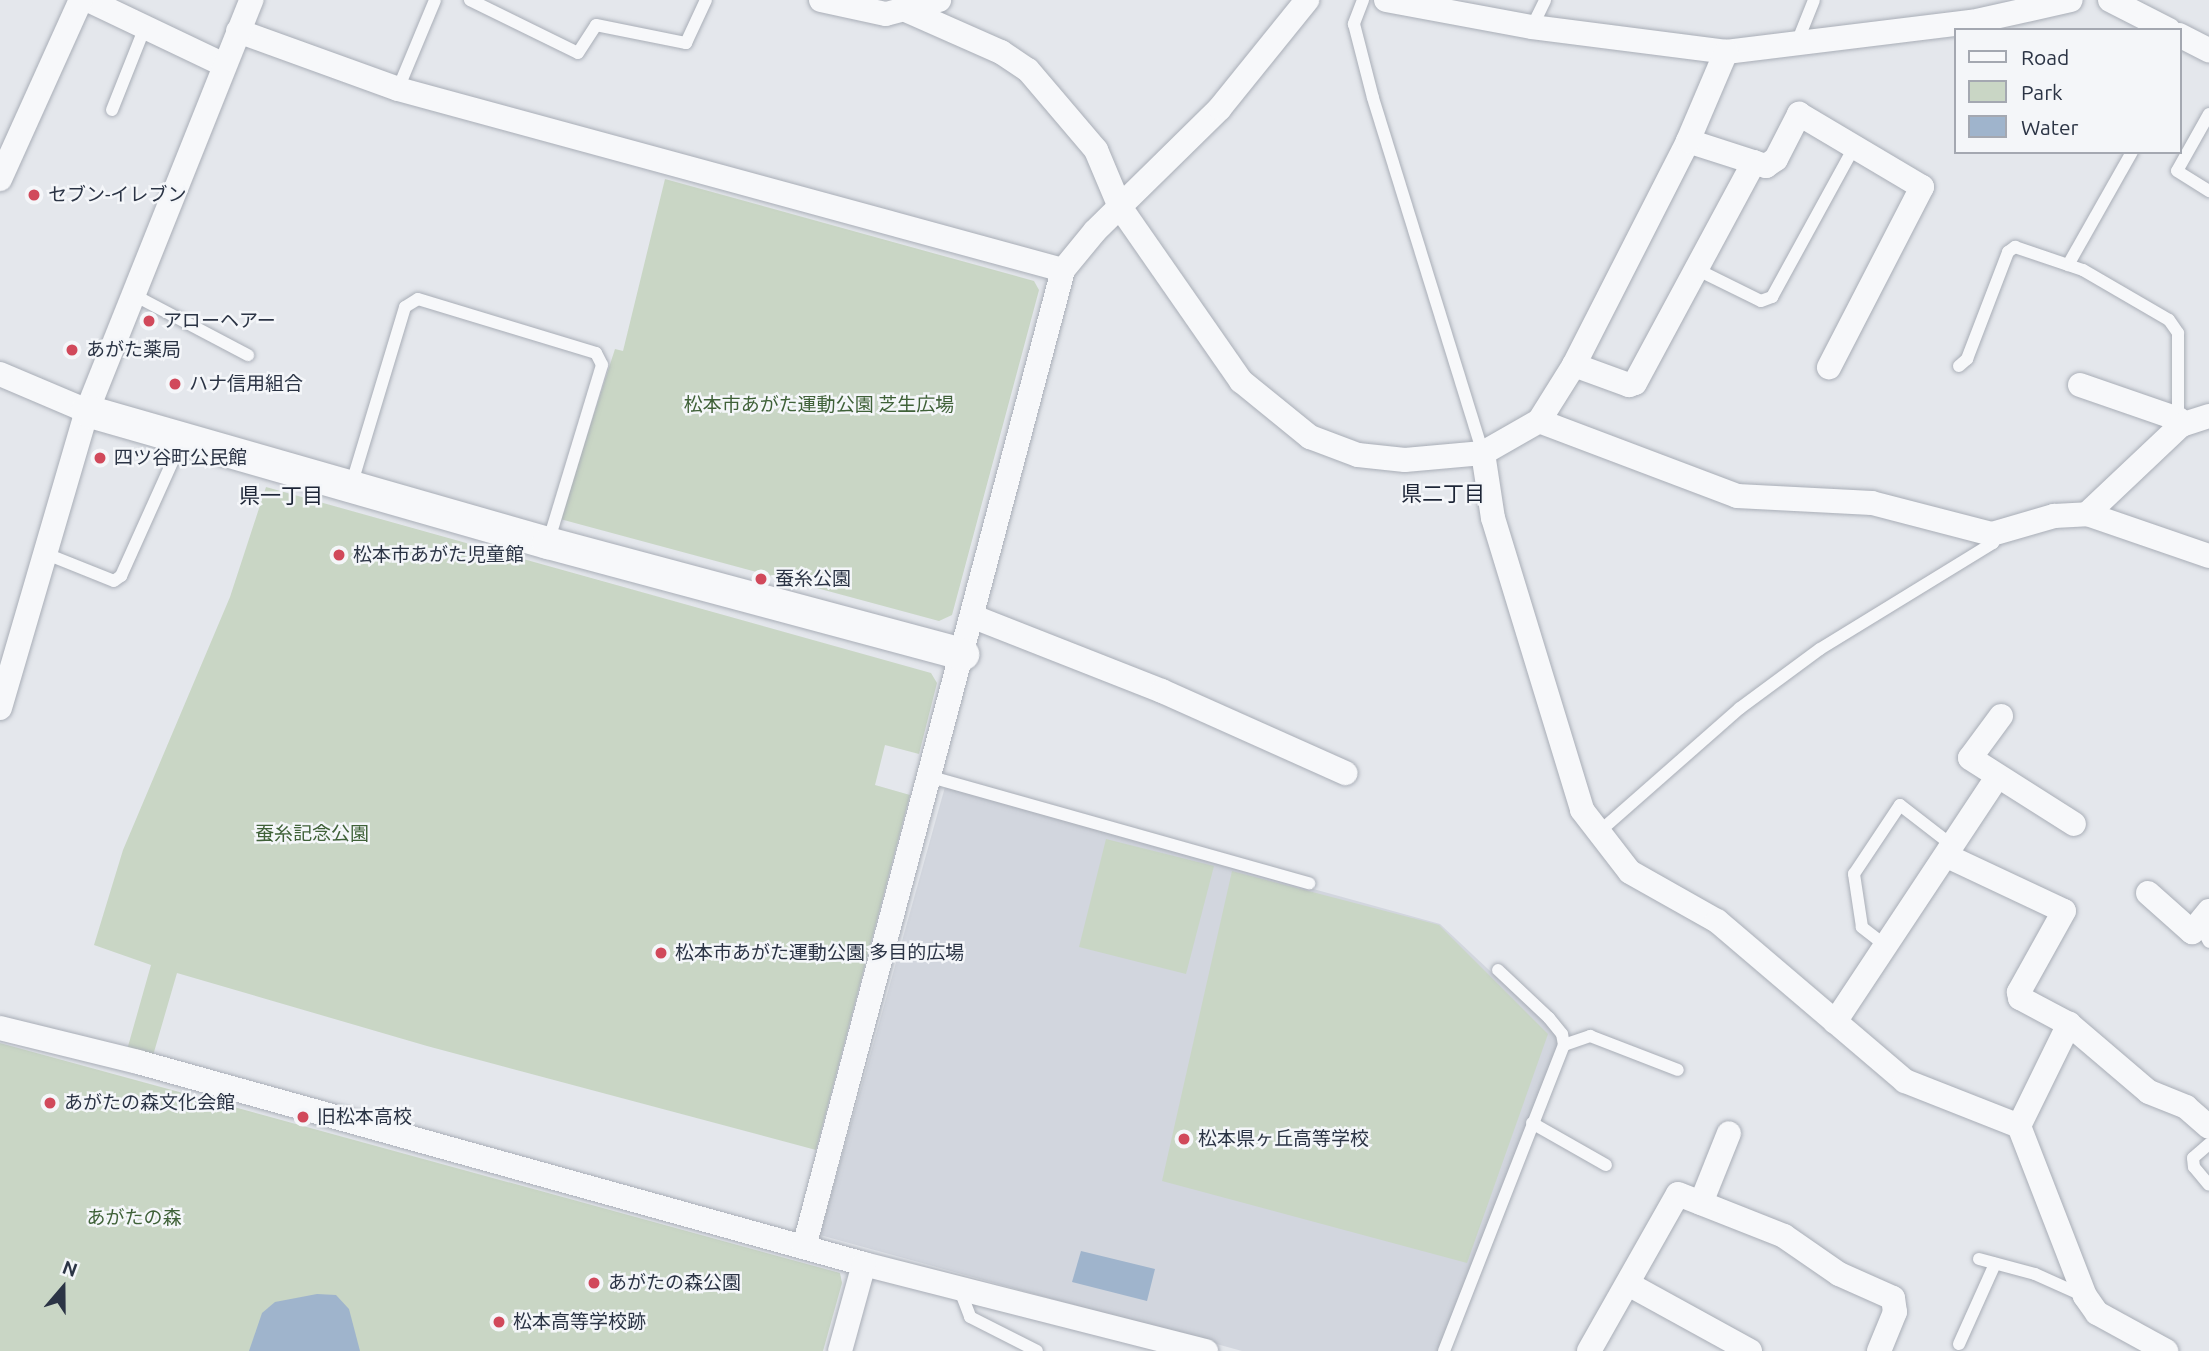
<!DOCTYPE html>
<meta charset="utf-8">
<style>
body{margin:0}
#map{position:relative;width:2209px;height:1351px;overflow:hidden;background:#e4e7ec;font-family:Ubuntu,"Noto Sans JP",sans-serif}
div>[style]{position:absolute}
.built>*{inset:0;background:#d2d6de}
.green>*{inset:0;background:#c9d6c5}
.water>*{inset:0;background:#9fb4cc}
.roads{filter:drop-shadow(0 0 2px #a9aeb7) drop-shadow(0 0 2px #a9aeb7)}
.service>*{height:12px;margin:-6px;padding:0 6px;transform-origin:6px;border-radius:6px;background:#f7f8fa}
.minor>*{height:24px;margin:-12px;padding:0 12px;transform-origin:12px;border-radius:12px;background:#f7f8fa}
.tertiary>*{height:32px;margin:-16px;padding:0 16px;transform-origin:16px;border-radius:16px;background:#f7f8fa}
.dots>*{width:19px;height:19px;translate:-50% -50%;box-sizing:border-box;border:4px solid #f4f6f9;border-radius:50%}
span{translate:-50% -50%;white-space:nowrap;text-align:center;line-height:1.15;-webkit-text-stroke:5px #f4f6f9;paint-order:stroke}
.poi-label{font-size:19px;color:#2b3445}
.left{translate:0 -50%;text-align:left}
.park-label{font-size:19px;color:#3f6138}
.neighbourhood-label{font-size:21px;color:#1d2536}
.legend{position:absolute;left:1954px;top:28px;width:228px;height:126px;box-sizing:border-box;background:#f4f6f9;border:2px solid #a4a8b1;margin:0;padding:9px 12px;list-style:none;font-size:21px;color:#2b3445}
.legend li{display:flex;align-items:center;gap:14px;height:35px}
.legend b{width:35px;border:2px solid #a4a8b1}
.north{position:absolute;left:28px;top:1253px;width:70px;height:70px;-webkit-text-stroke:5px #f4f6f9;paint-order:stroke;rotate:20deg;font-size:19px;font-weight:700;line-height:28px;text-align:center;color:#2b3445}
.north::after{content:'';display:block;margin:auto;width:24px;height:32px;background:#2b3445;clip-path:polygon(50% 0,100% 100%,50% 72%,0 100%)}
</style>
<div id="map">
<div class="built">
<i style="clip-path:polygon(945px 787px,1440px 924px,1554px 1031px,1558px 1044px,1439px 1351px,1242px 1351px,820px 1235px)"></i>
</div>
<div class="green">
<i style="clip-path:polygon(665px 179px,1034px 281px,1039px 290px,952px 615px,939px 621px,560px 519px,615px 349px,623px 351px)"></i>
<i style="clip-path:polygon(266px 487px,931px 673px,937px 683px,919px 754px,885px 745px,875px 785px,910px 795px,816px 1150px,427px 1046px,177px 973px,152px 1059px,127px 1050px,151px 965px,94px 945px,123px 850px,230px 597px)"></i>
<i style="clip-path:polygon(1106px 839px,1214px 866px,1186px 974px,1079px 947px)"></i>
<i style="clip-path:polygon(1232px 871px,1439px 925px,1548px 1034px,1467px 1263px,1162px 1181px)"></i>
<i style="clip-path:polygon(0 1043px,840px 1273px,842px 1283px,823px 1351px,0 1351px)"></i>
</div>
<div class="water">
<i style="clip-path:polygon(1081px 1251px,1155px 1269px,1147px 1301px,1072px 1282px)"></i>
<i style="clip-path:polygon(317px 1294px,336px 1295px,349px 1309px,360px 1351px,249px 1351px,262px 1313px,275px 1302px)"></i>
</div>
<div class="roads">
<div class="service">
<i style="left:470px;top:0;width:120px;rotate:26.1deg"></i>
<i style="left:578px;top:53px;width:33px;rotate:-57deg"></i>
<i style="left:596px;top:25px;width:92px;rotate:11.3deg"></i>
<i style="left:686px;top:43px;width:47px;rotate:-65.1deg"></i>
<i style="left:1363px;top:0;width:26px;rotate:111deg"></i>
<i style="left:1354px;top:24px;width:76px;rotate:75.6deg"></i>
<i style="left:1373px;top:98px;width:372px;rotate:72.8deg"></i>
<i style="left:1532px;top:27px;width:30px;rotate:-64deg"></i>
<i style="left:1796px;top:45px;width:48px;rotate:-68.2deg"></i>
<i style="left:398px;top:89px;width:96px;rotate:-67.4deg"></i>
<i style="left:112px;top:110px;width:89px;rotate:-68.3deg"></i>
<i style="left:2209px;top:114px;width:65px;rotate:119.3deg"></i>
<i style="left:2177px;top:171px;width:38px;rotate:32deg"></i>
<i style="left:2068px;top:265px;width:130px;rotate:-60.5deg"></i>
<i style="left:1696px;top:269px;width:72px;rotate:26.2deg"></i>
<i style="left:1761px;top:301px;width:12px;rotate:-20deg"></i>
<i style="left:1772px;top:297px;width:171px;rotate:-61.3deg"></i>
<i style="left:134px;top:295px;width:129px;rotate:27.8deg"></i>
<i style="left:1959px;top:366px;width:11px;rotate:-41deg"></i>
<i style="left:1967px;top:359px;width:115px;rotate:-69deg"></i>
<i style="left:2008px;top:252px;width:9px;rotate:-36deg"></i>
<i style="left:2015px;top:247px;width:72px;rotate:18.7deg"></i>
<i style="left:2083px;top:270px;width:99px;rotate:30.2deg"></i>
<i style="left:2169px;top:320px;width:16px;rotate:55deg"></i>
<i style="left:2178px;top:333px;width:86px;rotate:90deg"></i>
<i style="left:351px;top:486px;width:187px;rotate:-73.2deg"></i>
<i style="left:405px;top:307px;width:15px;rotate:-32deg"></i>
<i style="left:418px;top:299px;width:186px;rotate:16.9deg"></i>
<i style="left:596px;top:353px;width:13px;rotate:63deg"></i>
<i style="left:602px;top:365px;width:186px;rotate:106.9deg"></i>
<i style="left:44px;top:553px;width:75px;rotate:21.8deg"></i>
<i style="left:114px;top:581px;width:9px;rotate:-36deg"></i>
<i style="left:121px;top:576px;width:129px;rotate:-65.8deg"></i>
<i style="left:931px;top:777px;width:393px;rotate:15.7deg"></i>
<i style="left:1600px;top:831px;width:186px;rotate:-41.3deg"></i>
<i style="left:1740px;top:708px;width:99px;rotate:-36.4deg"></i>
<i style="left:1820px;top:649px;width:203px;rotate:-31.5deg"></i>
<i style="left:1993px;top:543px;width:9px;rotate:-96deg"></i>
<i style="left:2200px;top:925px;width:19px;rotate:62deg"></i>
<i style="left:1886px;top:946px;width:31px;rotate:-142deg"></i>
<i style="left:1862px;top:927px;width:54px;rotate:-98.6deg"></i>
<i style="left:1854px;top:874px;width:83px;rotate:-56.3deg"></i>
<i style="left:1900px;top:805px;width:67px;rotate:37.7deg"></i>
<i style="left:1564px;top:1045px;width:28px;rotate:-19deg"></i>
<i style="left:1590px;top:1036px;width:94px;rotate:21.1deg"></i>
<i style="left:1532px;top:1123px;width:85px;rotate:29.6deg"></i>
<i style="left:2209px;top:1144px;width:21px;rotate:139deg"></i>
<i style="left:2193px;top:1158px;width:9px;rotate:84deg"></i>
<i style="left:2194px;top:1167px;width:23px;rotate:50deg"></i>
<i style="left:1979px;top:1259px;width:58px;rotate:15deg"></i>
<i style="left:2035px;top:1274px;width:54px;rotate:24.2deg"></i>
<i style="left:958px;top:1285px;width:34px;rotate:69deg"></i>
<i style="left:970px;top:1317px;width:75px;rotate:26.9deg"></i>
<i style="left:1959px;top:1344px;width:88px;rotate:-65.8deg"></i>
<i style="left:1444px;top:1351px;width:329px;rotate:-68.6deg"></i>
<i style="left:1564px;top:1045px;width:11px;rotate:-100deg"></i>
<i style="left:1562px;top:1034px;width:21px;rotate:-129deg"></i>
<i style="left:1549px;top:1018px;width:70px;rotate:-136.7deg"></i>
</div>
<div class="minor">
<i style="left:88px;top:0;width:151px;rotate:25.5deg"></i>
<i style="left:821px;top:0;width:66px;rotate:12.2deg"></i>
<i style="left:886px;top:14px;width:55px;rotate:-14.8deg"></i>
<i style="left:1386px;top:0;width:148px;rotate:10.5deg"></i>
<i style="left:1532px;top:27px;width:196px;rotate:7.3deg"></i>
<i style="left:1726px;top:52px;width:248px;rotate:-7deg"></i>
<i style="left:1972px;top:22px;width:101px;rotate:-12.5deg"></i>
<i style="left:2110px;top:0;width:66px;rotate:27deg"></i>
<i style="left:908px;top:11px;width:102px;rotate:23.8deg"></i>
<i style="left:1001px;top:52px;width:32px;rotate:34deg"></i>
<i style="left:1028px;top:70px;width:105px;rotate:49.6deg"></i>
<i style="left:1096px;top:150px;width:62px;rotate:67.2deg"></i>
<i style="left:1120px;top:207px;width:212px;rotate:55.2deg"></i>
<i style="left:1241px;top:381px;width:89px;rotate:39.1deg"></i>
<i style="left:1310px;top:437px;width:51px;rotate:20.6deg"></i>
<i style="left:1358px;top:455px;width:47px;rotate:6.1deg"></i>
<i style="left:1405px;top:460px;width:78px;rotate:-5.1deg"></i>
<i style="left:1483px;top:453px;width:64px;rotate:-29.7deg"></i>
<i style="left:1539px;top:421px;width:212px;rotate:20.7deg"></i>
<i style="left:1737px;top:496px;width:135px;rotate:3deg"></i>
<i style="left:1872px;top:503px;width:124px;rotate:14.5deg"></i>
<i style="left:1992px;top:534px;width:65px;rotate:-16.2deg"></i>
<i style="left:2054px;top:516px;width:33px;rotate:-3deg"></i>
<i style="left:2087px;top:514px;width:129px;rotate:19deg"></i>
<i style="left:238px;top:31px;width:170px;rotate:19.9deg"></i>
<i style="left:398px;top:89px;width:689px;rotate:15.23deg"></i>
<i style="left:2179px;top:35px;width:34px;rotate:27deg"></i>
<i style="left:1688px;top:141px;width:82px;rotate:17.8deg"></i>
<i style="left:1766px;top:166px;width:12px;rotate:-35deg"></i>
<i style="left:1776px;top:159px;width:51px;rotate:-62.9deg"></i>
<i style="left:1799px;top:114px;width:143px;rotate:30.7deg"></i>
<i style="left:1922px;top:187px;width:203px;rotate:117.3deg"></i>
<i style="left:0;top:179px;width:196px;rotate:-65.7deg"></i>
<i style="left:1574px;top:365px;width:59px;rotate:20deg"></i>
<i style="left:1629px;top:385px;width:6px;rotate:-18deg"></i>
<i style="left:1635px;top:383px;width:251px;rotate:-61.7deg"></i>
<i style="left:0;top:374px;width:95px;rotate:23deg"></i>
<i style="left:2080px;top:385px;width:104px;rotate:19.1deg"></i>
<i style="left:2178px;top:419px;width:7px;rotate:63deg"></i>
<i style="left:1539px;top:421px;width:66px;rotate:-58deg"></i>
<i style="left:1574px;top:365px;width:251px;rotate:-63deg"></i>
<i style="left:1688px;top:141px;width:97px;rotate:-66.9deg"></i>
<i style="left:1483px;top:453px;width:66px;rotate:81.3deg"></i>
<i style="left:1493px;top:518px;width:305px;rotate:73deg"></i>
<i style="left:1582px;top:810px;width:78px;rotate:52.3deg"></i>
<i style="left:1630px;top:872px;width:100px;rotate:29.4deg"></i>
<i style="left:1717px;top:921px;width:247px;rotate:40.4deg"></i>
<i style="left:1905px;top:1081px;width:123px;rotate:21.5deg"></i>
<i style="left:2019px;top:1126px;width:182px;rotate:68.8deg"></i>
<i style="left:2085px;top:1296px;width:21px;rotate:55deg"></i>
<i style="left:2097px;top:1313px;width:79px;rotate:28.8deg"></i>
<i style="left:2087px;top:514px;width:129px;rotate:-43.4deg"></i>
<i style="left:2181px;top:425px;width:29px;rotate:-18deg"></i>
<i style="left:974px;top:617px;width:202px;rotate:21.5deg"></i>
<i style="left:1162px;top:691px;width:201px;rotate:24.1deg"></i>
<i style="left:0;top:708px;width:309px;rotate:-73.7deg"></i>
<i style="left:87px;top:411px;width:443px;rotate:-68.2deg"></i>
<i style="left:2001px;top:716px;width:52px;rotate:126.4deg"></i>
<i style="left:1970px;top:758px;width:123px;rotate:32.4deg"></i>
<i style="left:1947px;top:856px;width:129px;rotate:25.2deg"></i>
<i style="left:2064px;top:911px;width:93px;rotate:119.1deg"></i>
<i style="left:2019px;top:992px;width:6px;rotate:81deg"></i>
<i style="left:2020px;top:998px;width:55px;rotate:28deg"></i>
<i style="left:2069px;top:1024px;width:105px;rotate:40.4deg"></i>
<i style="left:2149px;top:1092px;width:40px;rotate:22deg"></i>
<i style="left:2186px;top:1107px;width:30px;rotate:41deg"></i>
<i style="left:2148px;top:893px;width:59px;rotate:41.6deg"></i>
<i style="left:2192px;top:932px;width:27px;rotate:-51deg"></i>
<i style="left:1835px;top:1022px;width:294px;rotate:-56.5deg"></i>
<i style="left:0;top:1028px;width:142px;rotate:13.8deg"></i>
<i style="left:138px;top:1062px;width:754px;rotate:15.55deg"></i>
<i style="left:864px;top:1264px;width:353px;rotate:14.3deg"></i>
<i style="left:2019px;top:1126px;width:114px;rotate:-63.9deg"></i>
<i style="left:1701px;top:1203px;width:75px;rotate:-68.2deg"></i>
<i style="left:804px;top:1247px;width:1011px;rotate:-75.15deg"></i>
<i style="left:1063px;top:270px;width:50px;rotate:-50.6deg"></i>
<i style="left:1095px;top:231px;width:175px;rotate:-44.5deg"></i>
<i style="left:1220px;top:108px;width:139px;rotate:-51.1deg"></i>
<i style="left:1630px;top:1285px;width:137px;rotate:28.8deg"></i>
<i style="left:840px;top:1351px;width:90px;rotate:-74.6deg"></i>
<i style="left:1589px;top:1351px;width:180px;rotate:-60.5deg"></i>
<i style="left:1678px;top:1194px;width:114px;rotate:21.6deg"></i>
<i style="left:1784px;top:1236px;width:67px;rotate:34.6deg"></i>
<i style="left:1839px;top:1274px;width:59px;rotate:24deg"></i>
<i style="left:1893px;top:1298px;width:14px;rotate:82deg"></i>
<i style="left:1895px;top:1312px;width:42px;rotate:112.3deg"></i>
</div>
<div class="tertiary">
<i style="left:87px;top:411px;width:480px;rotate:16deg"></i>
<i style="left:548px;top:543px;width:430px;rotate:15deg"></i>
</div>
</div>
<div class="dots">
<i style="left:34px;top:195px;background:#d1495b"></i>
<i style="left:149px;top:321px;background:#d1495b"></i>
<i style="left:72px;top:350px;background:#d1495b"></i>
<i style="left:175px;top:384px;background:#d1495b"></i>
<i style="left:100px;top:458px;background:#d1495b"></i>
<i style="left:339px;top:555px;background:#d1495b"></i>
<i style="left:761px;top:579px;background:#d1495b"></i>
<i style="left:661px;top:953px;background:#d1495b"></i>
<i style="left:50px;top:1103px;background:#d1495b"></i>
<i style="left:303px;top:1117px;background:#d1495b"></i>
<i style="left:1184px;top:1139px;background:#d1495b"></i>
<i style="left:594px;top:1283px;background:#d1495b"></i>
<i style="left:499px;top:1322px;background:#d1495b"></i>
</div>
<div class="poi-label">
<span class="left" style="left:48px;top:195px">セブン-イレブン</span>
<span class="left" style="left:163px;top:321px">アローヘアー</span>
<span class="left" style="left:86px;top:350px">あがた薬局</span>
<span class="left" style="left:189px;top:384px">ハナ信用組合</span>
<span class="left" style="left:114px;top:458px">四ツ谷町公民館</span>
<span class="left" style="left:353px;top:555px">松本市あがた児童館</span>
<span class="left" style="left:775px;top:579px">蚕糸公園</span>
<span class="left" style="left:675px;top:953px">松本市あがた運動公園 多目的広場</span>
<span class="left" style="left:64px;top:1103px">あがたの森文化会館</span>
<span class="left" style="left:317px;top:1117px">旧松本高校</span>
<span class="left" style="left:1198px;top:1139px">松本県ヶ丘高等学校</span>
<span class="left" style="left:608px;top:1283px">あがたの森公園</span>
<span class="left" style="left:513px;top:1322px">松本高等学校跡</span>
</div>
<div class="park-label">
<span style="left:819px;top:405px">松本市あがた運動公園 芝生広場</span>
<span style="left:312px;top:834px">蚕糸記念公園</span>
<span style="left:134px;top:1218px">あがたの森</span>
</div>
<div class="neighbourhood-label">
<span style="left:1443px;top:493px">県二丁目</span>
<span style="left:281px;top:495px">県一丁目</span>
</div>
<ul class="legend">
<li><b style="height:9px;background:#f7f8fa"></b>Road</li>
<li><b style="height:19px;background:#c9d6c5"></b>Park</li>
<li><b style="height:19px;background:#9fb4cc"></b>Water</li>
</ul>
<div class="north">N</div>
</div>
